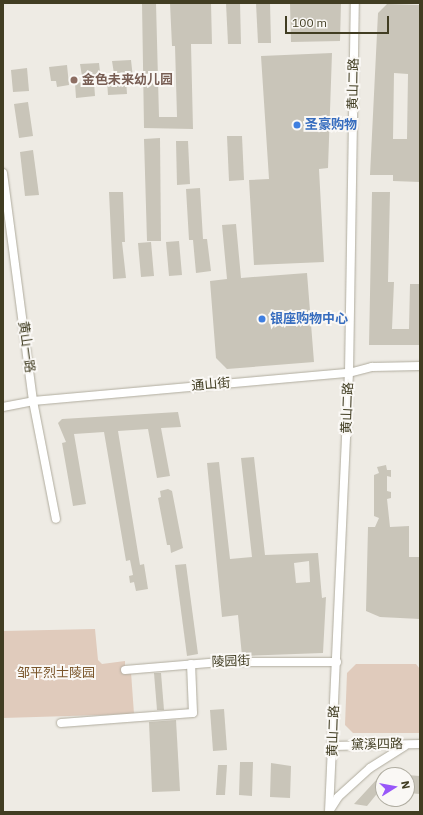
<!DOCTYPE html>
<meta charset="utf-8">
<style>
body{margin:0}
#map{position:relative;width:423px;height:815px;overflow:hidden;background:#eeebe4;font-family:"IBM Plex Sans","Noto Sans SC",sans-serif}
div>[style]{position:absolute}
.green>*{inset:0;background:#e0cbbc}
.building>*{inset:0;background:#c9c5b9}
.roads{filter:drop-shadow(0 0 1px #b0ac9e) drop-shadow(0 0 1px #b0ac9e)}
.minor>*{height:8px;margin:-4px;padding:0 4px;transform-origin:4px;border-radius:4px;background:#fff}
.dots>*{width:11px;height:11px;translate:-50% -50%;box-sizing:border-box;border:2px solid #faf8f5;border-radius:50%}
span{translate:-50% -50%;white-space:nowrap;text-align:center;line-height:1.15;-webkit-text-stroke:4px #faf8f5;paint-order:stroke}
.education-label{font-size:13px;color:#785e54;font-weight:700}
.left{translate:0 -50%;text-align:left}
.street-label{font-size:13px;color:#413d22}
.shop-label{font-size:13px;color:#366cbe;font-weight:700}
.park-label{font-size:13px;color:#7a552a}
.frame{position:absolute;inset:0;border:4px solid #413d22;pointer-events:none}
.north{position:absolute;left:375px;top:767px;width:40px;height:40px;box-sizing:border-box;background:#faf8f5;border:1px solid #b0ada1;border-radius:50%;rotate:79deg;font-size:11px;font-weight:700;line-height:16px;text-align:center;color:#413d22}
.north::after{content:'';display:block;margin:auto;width:14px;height:18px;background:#9857f9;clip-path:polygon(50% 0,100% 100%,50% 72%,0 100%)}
.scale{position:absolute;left:285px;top:16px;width:104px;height:18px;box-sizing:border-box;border:2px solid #413d22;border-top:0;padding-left:5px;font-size:12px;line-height:14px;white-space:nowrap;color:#413d22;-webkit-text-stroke:3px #faf8f5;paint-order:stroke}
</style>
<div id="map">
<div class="green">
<i style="clip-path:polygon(95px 629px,98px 660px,102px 664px,125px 661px,125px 673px,131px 672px,134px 714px,3px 718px,3px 631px)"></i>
<i style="clip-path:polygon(356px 664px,416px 664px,420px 669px,419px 733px,353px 733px,345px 725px,347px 673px)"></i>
</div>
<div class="building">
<i style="clip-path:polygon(142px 3px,156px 3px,159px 117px,177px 117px,175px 46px,172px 46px,170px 3px,211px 3px,212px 44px,191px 44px,193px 129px,144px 128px)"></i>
<i style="clip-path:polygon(226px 3px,240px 3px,241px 44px,228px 44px)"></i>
<i style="clip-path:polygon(256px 3px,270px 3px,271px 43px,258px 43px)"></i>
<i style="clip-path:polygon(290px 3px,341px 3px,340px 41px,291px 42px)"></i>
<i style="clip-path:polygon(evenodd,387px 4px,420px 5px,420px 182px,393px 181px,393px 175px,370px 175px,378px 13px,387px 4px,394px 73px,408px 74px,407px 139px,393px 139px,394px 73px)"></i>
<i style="clip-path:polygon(332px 53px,328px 168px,319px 169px,324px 262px,254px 265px,249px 180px,269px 179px,261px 56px)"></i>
<i style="clip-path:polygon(131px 60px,133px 78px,126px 79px,127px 94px,108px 95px,107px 81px,115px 80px,112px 61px)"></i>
<i style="clip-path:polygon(99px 63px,101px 81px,94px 82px,95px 96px,76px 98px,75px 83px,83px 82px,80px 64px)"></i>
<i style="clip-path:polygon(67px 65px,69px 85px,57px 87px,56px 81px,51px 81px,49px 67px)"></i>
<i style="clip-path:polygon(27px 68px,29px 91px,13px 92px,11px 70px)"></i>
<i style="clip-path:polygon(28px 102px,33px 136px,19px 138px,14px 104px)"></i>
<i style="clip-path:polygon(227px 136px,242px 136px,244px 180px,229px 181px)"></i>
<i style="clip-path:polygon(160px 138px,161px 241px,147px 241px,144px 139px)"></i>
<i style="clip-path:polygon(176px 141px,188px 141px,190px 184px,177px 185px)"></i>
<i style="clip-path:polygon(33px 150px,39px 195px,25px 196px,20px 152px)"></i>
<i style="clip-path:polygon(200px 188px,203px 239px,207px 239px,211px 271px,196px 273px,193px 240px,189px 240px,186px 189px)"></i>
<i style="clip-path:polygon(109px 192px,123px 192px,125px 242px,122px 242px,126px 278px,113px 279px)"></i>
<i style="clip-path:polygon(372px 192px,390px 192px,388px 282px,394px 282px,392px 329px,409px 329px,410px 284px,420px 284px,420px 345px,369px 345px)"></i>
<i style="clip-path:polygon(236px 224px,241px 278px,307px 273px,314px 362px,227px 369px,216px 358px,210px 281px,227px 279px,222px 225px)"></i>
<i style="clip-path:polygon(179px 241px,182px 275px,169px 276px,166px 242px)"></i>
<i style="clip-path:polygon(151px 242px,154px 276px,141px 277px,138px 243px)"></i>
<i style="clip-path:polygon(178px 412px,181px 427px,161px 428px,170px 476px,157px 478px,148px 429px,118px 431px,140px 565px,144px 564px,148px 589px,136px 591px,134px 582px,130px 583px,129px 576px,133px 575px,130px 560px,126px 561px,104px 432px,74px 434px,86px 504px,73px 506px,62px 443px,66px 442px,58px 423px,62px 419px)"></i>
<i style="clip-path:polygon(evenodd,254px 457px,265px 555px,318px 553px,322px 598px,326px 597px,323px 653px,242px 656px,238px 615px,222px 617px,207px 463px,219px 462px,230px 559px,252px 557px,241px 458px,254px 457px,309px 561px,310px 582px,296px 583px,294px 563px,309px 561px)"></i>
<i style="clip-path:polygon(386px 465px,387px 470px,391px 470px,391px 477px,387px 476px,387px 491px,391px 492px,391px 498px,387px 499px,390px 527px,409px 526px,409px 557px,420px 557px,420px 619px,380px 617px,366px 611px,368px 527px,375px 527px,379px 518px,374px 516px,374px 475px,379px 473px,377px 467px)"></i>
<i style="clip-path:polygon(168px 489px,172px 491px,183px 548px,171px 553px,170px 545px,167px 545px,158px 498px,161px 497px,160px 491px)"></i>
<i style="clip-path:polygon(186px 564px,198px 654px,187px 656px,175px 565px)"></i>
<i style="clip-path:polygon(154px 673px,161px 673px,164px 710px,157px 710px)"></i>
<i style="clip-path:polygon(224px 709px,227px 750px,213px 751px,210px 710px)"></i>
<i style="clip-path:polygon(176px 720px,180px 791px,152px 792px,149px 722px)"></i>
<i style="clip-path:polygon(240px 762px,253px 762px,252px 796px,239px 795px)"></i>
<i style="clip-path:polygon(271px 763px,291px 766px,290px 798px,270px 797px)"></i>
<i style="clip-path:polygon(218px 765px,227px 765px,225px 795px,216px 795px)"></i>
<i style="clip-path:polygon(407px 775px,420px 776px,420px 794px,407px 793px)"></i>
<i style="clip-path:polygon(378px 778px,383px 778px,383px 791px,380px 790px,367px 806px,354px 804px)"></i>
</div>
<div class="roads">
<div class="minor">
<i style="left:3px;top:173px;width:230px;rotate:82.5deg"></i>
<i style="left:33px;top:401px;width:120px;rotate:79deg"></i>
<i style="left:3px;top:407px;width:31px;rotate:-11deg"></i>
<i style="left:33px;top:401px;width:317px;rotate:-5.1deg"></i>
<i style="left:349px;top:373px;width:24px;rotate:-15deg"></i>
<i style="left:372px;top:367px;width:48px;rotate:-1.2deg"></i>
<i style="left:125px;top:670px;width:96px;rotate:-4.8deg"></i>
<i style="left:221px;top:662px;width:116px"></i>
<i style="left:61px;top:723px;width:132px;rotate:-4.3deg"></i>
<i style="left:193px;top:713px;width:49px;rotate:-92.3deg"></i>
<i style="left:333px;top:746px;width:87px;rotate:-1.3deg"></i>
<i style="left:330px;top:810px;width:15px;rotate:-58deg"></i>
<i style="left:338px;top:797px;width:43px;rotate:-42.2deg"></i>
<i style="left:370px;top:768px;width:41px;rotate:-32.2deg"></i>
<i style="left:329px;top:812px;width:439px;rotate:-87.4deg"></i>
<i style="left:349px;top:373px;width:370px;rotate:-89.1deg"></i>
</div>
</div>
<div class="dots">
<i style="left:74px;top:80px;background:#8d6e63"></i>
<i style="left:297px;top:125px;background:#3f7fe0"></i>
<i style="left:262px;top:319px;background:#3f7fe0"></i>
</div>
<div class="education-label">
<span class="left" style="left:82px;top:80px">金色未来幼儿园</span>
</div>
<div class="street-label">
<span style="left:354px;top:84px;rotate:-89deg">黄山二路</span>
<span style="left:26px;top:347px;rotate:82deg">黄山一路</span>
<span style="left:211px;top:385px;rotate:-5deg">通山街</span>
<span style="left:348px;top:408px;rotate:-88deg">黄山二路</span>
<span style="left:231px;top:662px;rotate:-2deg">陵园街</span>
<span style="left:334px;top:731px;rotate:-88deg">黄山二路</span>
<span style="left:377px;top:745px;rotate:-1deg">黛溪四路</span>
</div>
<div class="shop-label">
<span class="left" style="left:305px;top:125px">圣豪购物</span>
<span class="left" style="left:270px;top:319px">银座购物中心</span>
</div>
<div class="park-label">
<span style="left:56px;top:673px">邹平烈士陵园</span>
</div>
<div class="frame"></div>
<div class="north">N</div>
<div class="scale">100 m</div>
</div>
